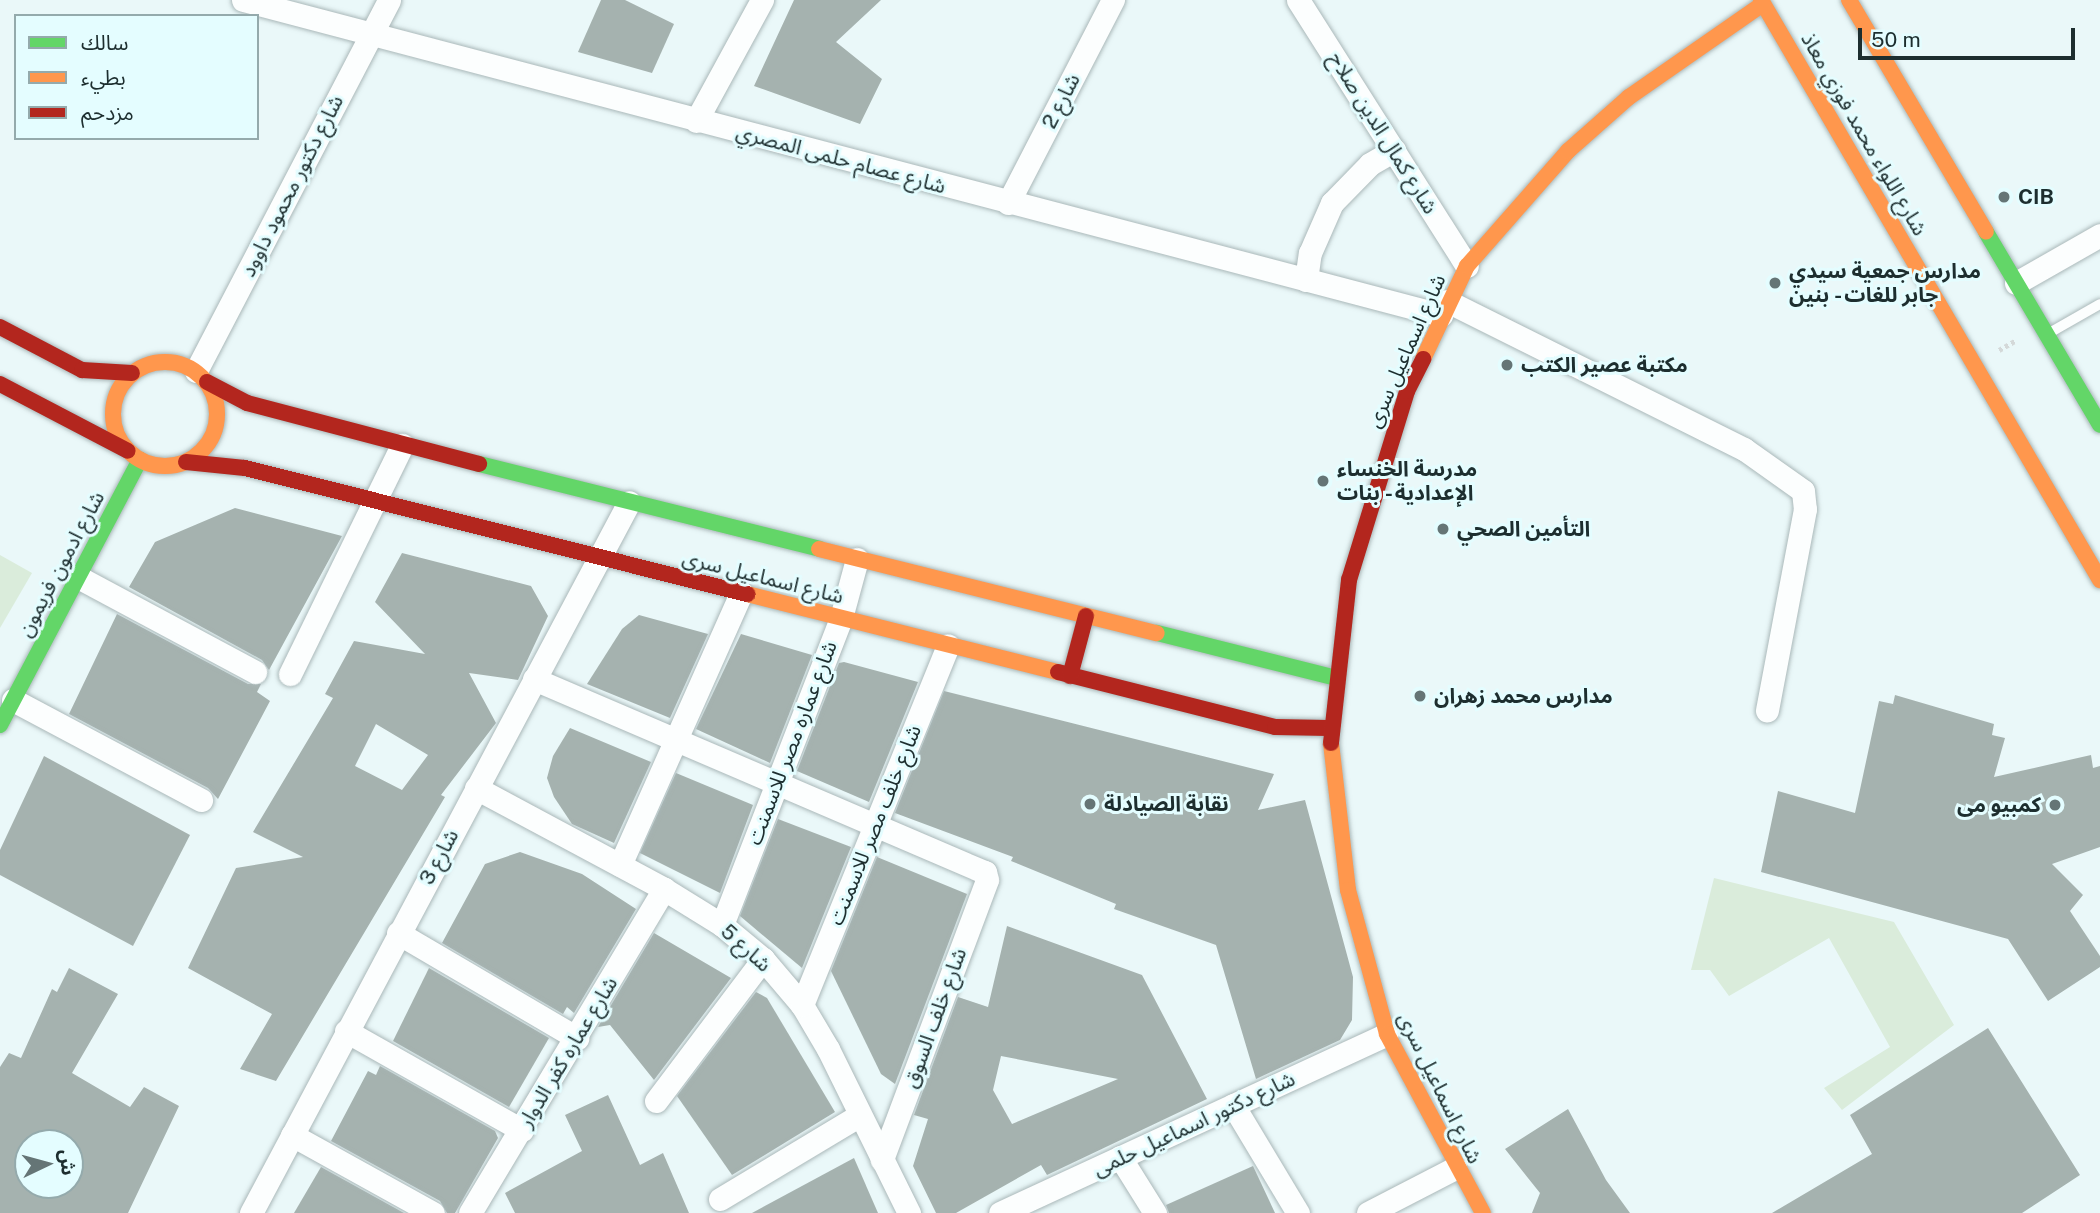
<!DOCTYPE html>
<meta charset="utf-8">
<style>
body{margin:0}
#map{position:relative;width:2100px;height:1213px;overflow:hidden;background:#eaf8f9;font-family:"Public Sans","Noto Sans Arabic",sans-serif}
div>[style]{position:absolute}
.green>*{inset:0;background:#daecdb}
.building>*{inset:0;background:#a5b2af}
.path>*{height:4.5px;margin-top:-2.25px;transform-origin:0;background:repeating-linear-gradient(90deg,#d4d9d9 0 3.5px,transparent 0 7px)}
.roads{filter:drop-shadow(0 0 2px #aab8b9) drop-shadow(0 0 2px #aab8b9)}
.lane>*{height:10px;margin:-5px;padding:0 5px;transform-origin:5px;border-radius:5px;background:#fcfefe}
.street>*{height:23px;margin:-11.5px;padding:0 11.5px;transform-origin:11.5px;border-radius:11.5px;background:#fcfefe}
.fast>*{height:16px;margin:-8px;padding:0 8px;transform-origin:8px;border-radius:8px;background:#63d668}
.slow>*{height:16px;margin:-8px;padding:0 8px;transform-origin:8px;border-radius:8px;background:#ff974d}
.slow>.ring{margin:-8px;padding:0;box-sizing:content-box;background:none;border:16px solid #ff974d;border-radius:50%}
.jam>*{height:16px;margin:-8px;padding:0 8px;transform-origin:8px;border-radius:8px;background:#b3261e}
.dots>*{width:19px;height:19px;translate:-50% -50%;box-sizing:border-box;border:4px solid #e4fdff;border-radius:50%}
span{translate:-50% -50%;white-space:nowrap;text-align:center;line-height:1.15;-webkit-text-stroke:6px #e4fdff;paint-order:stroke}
.street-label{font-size:21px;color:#1d2e2f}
.poi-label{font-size:21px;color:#1d2e2f;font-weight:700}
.left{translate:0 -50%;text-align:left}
.right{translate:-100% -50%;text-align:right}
.legend{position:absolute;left:14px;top:14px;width:245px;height:126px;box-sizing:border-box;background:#e4fdff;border:2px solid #94aaac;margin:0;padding:9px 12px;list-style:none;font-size:21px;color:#1d2e2f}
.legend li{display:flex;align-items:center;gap:14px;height:35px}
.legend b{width:35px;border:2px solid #94aaac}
.north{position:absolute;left:14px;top:1129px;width:70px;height:70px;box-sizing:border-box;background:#e4fdff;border:2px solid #94aaac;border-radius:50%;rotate:85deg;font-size:19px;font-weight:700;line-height:28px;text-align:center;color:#1d2e2f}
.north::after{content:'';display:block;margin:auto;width:24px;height:32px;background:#657576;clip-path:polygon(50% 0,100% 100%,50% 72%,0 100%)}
.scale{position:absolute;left:1858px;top:28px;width:217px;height:32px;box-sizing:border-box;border:4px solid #1d2e2f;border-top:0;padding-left:9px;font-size:21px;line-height:24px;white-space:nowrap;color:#1d2e2f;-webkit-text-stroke:5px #e4fdff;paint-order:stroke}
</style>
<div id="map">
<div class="green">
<i style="clip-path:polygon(0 555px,32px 573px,0 628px)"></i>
<i style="clip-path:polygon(1714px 878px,1894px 922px,1954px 1025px,1842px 1110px,1824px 1088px,1890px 1047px,1829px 938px,1729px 996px,1710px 970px,1691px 970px)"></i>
</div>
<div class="building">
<i style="clip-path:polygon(601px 0,625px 0,674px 24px,652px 73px,578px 52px)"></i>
<i style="clip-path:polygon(794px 0,881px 0,836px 42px,882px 79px,860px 124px,754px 86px)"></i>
<i style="clip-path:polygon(235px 508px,342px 536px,269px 670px,262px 660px,129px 587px,155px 542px)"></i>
<i style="clip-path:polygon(evenodd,402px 553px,531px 586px,548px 616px,518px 680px,469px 673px,496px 723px,441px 795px,445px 797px,276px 1081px,240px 1069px,272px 1014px,188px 968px,236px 868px,303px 857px,253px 832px,333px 698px,325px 694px,354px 641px,425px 654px,375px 602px,402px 553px,376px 724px,428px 755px,402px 790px,355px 766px,376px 724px)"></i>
<i style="clip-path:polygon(117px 614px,248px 684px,261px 684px,257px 692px,270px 701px,218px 799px,208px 788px,69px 714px)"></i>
<i style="clip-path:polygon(639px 615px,708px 634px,670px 718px,587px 684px,622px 629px)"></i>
<i style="clip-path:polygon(741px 634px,812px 655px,770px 763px,696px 729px)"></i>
<i style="clip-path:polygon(844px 662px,918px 682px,869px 802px,797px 771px,839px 663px)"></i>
<i style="clip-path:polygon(944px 691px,1274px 774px,1258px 810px,1305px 800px,1353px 977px,1352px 1020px,1340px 1040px,1256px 1079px,1216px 945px,1114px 909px,1116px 904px,1011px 861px,1013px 857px,895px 813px)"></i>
<i style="clip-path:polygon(1895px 695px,1994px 724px,1992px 735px,2005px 738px,1994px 777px,2091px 755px,2093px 768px,2100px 766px,2100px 847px,2052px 864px,2083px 895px,2070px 911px,2100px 956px,2100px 967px,2048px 1001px,2008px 939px,1761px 872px,1778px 791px,1855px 813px,1879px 701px,1893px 704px)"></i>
<i style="clip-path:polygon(570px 728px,651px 762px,614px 843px,572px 824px,554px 797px,547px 778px,553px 756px)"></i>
<i style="clip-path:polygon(44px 756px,190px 835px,133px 946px,0 875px,0 850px)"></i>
<i style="clip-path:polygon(676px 773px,753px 805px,720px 893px,640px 853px)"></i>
<i style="clip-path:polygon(778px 819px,851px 847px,802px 968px,740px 916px)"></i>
<i style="clip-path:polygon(520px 852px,582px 874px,636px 909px,574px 1013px,567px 1007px,563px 1014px,442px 943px,485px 864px)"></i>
<i style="clip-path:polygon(877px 857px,967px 894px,895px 1084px,881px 1074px,831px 971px)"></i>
<i style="clip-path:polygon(evenodd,1007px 926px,1142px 975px,1207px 1099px,1047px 1175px,1041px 1165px,956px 1213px,936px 1213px,913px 1166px,928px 1119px,914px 1115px,958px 997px,988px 1007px,1007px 926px,1001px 1056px,1118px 1079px,1012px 1124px,993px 1090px,1001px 1056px)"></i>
<i style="clip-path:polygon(654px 933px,731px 978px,654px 1080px,610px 1025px,598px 1027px)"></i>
<i style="clip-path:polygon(evenodd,69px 968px,118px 994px,72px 1073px,130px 1107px,144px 1087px,179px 1106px,128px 1213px,0 1213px,0 1067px,9px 1053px,21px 1058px,52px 989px,57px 992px,69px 968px,28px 1143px,70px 1143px,70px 1185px,28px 1185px,28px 1143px)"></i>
<i style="clip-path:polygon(429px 968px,549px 1038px,509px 1107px,393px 1041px)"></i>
<i style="clip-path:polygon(756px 992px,767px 998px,835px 1112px,732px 1175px,677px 1096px)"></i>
<i style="clip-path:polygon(1988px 1028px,2080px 1175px,2022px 1213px,1772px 1213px,1872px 1154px,1850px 1115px)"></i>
<i style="clip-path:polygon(380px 1066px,495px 1131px,498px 1138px,455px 1213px,447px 1213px,440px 1201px,331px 1141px,368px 1071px,376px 1075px)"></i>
<i style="clip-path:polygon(608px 1095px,640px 1165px,663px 1153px,689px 1213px,515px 1213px,505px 1193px,582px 1151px,565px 1115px)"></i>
<i style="clip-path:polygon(1568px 1109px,1606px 1180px,1630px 1213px,1532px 1213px,1540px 1193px,1505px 1149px)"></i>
<i style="clip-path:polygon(854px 1158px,878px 1213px,752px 1213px)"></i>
<i style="clip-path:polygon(1253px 1166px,1275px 1213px,1169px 1213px,1166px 1205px)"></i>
<i style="clip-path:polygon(321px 1167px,404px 1213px,294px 1213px)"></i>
</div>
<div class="path">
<i style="left:1999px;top:350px;width:20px;rotate:-30deg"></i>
</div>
<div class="roads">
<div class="lane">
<i style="left:2051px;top:332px;width:56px;rotate:-29.7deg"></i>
</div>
<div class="street">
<i style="left:243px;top:0;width:1239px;rotate:14.73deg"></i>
<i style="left:1298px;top:0;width:315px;rotate:57.6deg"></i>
<i style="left:696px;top:121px;width:138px;rotate:-61.4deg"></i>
<i style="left:1008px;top:203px;width:229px;rotate:-62.7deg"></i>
<i style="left:1306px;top:280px;width:27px;rotate:-82deg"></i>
<i style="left:1310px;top:253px;width:55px;rotate:-66.3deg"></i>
<i style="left:1332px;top:203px;width:54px;rotate:-45.7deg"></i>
<i style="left:1370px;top:164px;width:28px;rotate:-30deg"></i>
<i style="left:2016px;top:283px;width:97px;rotate:-29.7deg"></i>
<i style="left:1447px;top:301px;width:332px;rotate:26.5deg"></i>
<i style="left:1744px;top:449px;width:72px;rotate:35.4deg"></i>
<i style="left:1803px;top:491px;width:18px;rotate:84deg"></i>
<i style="left:1805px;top:509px;width:205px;rotate:100.7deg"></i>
<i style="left:196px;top:371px;width:418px;rotate:-62.5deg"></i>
<i style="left:78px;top:577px;width:201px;rotate:28.2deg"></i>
<i style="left:290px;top:674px;width:255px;rotate:-63.9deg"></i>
<i style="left:534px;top:679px;width:491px;rotate:23.2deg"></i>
<i style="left:985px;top:872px;width:8px;rotate:76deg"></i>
<i style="left:987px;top:880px;width:299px;rotate:110.6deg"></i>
<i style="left:13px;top:700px;width:213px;rotate:28deg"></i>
<i style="left:476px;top:788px;width:213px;rotate:28.2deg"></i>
<i style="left:664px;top:889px;width:68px;rotate:31.8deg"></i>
<i style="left:722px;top:925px;width:53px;rotate:39.7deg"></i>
<i style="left:763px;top:959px;width:60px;rotate:49.7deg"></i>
<i style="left:802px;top:1005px;width:51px;rotate:59.4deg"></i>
<i style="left:828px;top:1049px;width:183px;rotate:63.7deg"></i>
<i style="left:620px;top:865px;width:298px;rotate:-66deg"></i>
<i style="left:722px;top:925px;width:329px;rotate:-68.8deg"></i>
<i style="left:841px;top:618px;width:61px;rotate:-74.8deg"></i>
<i style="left:398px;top:933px;width:208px;rotate:30.4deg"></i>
<i style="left:802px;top:1005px;width:388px;rotate:-67.9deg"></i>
<i style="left:346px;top:1031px;width:202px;rotate:29.4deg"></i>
<i style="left:656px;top:1101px;width:178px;rotate:-53deg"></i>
<i style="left:1233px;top:1105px;width:126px;rotate:59deg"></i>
<i style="left:292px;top:1135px;width:161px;rotate:29deg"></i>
<i style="left:1120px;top:1157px;width:66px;rotate:58deg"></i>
<i style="left:720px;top:1199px;width:163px;rotate:-31deg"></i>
<i style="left:251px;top:1213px;width:805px;rotate:-62deg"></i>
<i style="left:470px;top:1213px;width:378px;rotate:-59.1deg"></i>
<i style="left:1000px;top:1213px;width:426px;rotate:-24.8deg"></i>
<i style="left:1368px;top:1213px;width:98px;rotate:-27.3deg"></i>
</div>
<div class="fast">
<i style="left:1986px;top:232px;width:224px;rotate:59.4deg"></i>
<i style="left:479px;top:464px;width:350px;rotate:14deg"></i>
<i style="left:1157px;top:633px;width:180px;rotate:14.1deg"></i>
<i style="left:0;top:725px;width:300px;rotate:-62.2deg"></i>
</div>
<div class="slow">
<i style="left:1761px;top:0;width:672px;rotate:59.69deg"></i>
<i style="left:1849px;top:0;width:269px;rotate:59.4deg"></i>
<i style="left:1423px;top:359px;width:103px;rotate:-64.7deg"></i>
<i style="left:1467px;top:266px;width:153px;rotate:-48.7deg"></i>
<i style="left:1568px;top:151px;width:81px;rotate:-41.5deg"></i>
<i style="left:1629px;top:97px;width:163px;rotate:-34.8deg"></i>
<i class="ring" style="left:113px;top:362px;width:88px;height:88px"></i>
<i style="left:819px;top:549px;width:348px;rotate:14deg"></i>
<i style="left:747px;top:594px;width:321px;rotate:14.1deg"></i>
<i style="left:1331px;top:743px;width:148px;rotate:83.4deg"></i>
<i style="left:1348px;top:890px;width:149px;rotate:74.8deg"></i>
<i style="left:1387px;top:1034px;width:203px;rotate:61.8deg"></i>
</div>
<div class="jam">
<i style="left:0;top:327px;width:93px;rotate:27.7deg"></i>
<i style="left:82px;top:370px;width:50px;rotate:3.4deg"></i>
<i style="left:207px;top:382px;width:45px;rotate:27.7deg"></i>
<i style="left:247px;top:403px;width:240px;rotate:14.7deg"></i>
<i style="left:0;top:384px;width:144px;rotate:27.6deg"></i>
<i style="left:186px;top:462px;width:59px;rotate:5.8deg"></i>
<i style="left:245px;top:468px;width:518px;rotate:14.09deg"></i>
<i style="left:1058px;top:672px;width:224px;rotate:14.2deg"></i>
<i style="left:1275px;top:727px;width:54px;rotate:1.1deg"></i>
<i style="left:1070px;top:676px;width:62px;rotate:-75.1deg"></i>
<i style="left:1331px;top:743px;width:164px;rotate:-83.7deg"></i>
<i style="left:1349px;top:580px;width:198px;rotate:-72.9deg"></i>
<i style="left:1407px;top:391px;width:36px;rotate:-63deg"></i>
</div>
</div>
<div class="dots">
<i style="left:2004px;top:197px;background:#657576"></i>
<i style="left:1775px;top:283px;background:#657576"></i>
<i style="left:1507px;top:365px;background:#657576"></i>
<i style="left:1323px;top:481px;background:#657576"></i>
<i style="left:1443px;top:529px;background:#657576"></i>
<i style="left:1420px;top:696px;background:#657576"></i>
<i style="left:1090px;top:804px;background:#657576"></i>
<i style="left:2055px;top:805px;background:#657576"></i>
</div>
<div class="street-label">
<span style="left:1061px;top:101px;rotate:-63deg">شارع 2</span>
<span style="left:1383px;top:133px;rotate:58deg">شارع كمال الدين صلاح</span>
<span style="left:1864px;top:134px;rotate:60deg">شارع اللواء محمد فوزي معاذ</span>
<span style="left:841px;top:159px;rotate:15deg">شارع عصام حلمى المصري</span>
<span style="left:292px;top:186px;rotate:-63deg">شارع دكتور محمود داوود</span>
<span style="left:1406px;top:351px;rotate:-66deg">شارع اسماعيل سرى</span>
<span style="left:61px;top:564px;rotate:-62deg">شارع ادمون فريمون</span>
<span style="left:763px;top:577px;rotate:14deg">شارع اسماعيل سرى</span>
<span style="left:792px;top:743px;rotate:-69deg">شارع عماره مصر للاسمنت</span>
<span style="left:875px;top:825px;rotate:-68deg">شارع خلف مصر للاسمنت</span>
<span style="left:439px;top:857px;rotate:-62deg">شارع 3</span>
<span style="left:746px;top:948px;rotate:42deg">شارع 5</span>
<span style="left:935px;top:1018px;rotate:-70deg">شارع خلف السوق</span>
<span style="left:568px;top:1052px;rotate:-59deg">شارع عماره كفر الدوار</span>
<span style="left:1440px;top:1088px;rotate:64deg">شارع اسماعيل سرى</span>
<span style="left:1194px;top:1124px;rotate:-25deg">شارع دكتور اسماعيل حلمى</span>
</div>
<div class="poi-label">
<span class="left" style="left:2018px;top:197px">CIB</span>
<span class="left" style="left:1789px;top:283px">مدارس جمعية سيدي<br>جابر للغات - بنين</span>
<span class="left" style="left:1521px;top:365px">مكتبة عصير الكتب</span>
<span class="left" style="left:1337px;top:481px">مدرسة الخنساء<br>الإعدادية - بنات</span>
<span class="left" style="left:1457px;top:529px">التأمين الصحي</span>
<span class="left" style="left:1434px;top:696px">مدارس محمد زهران</span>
<span class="left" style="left:1104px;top:804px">نقابة الصيادلة</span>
<span class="right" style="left:2041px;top:805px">كمبيو مى</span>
</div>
<ul class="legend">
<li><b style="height:9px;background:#63d668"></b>سالك</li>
<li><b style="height:9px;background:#ff974d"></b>بطيء</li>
<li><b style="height:9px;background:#b3261e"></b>مزدحم</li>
</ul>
<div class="north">ش</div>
<div class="scale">50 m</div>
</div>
